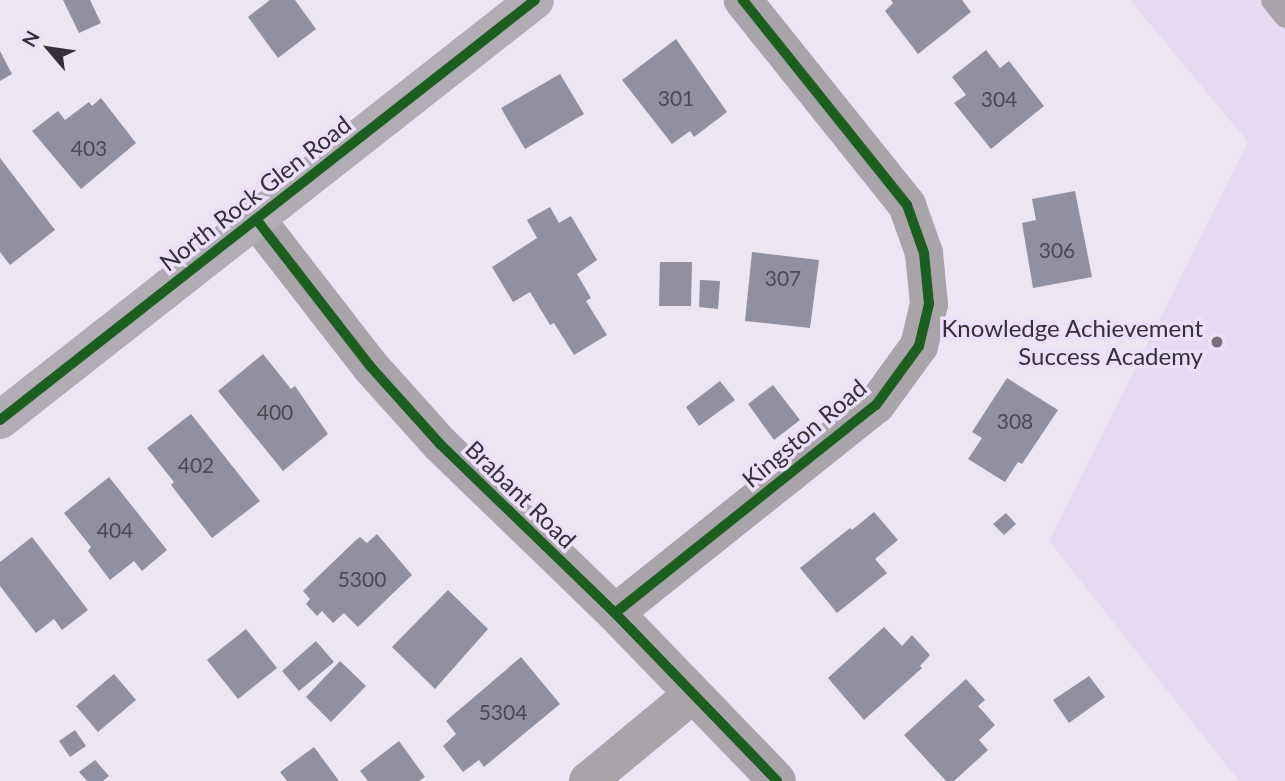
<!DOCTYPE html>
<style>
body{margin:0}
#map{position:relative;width:1285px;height:781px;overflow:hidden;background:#ece5f3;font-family:Lato,sans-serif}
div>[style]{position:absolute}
.built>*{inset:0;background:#e5daf2}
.building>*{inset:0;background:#918fa2}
.lane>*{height:21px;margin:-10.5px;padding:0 10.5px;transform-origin:10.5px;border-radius:10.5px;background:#a8a4a9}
.street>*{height:38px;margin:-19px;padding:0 19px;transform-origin:19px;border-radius:19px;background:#a8a4a9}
.secondary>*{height:38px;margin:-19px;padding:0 19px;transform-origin:19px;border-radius:19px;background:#b2adb5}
.cycleway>*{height:10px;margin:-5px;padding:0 5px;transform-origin:5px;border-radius:5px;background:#1b5e20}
.dots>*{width:19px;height:19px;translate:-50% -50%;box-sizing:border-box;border:4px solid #ebdff9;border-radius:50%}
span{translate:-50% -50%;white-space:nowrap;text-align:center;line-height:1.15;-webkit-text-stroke:7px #ebdff9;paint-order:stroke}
.number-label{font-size:21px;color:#4c4854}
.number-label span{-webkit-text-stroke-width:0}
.street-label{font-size:24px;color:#35303a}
.poi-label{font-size:24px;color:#35303a}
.right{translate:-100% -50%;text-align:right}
.north{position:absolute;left:14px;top:14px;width:70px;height:70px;-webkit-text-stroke:5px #ebdff9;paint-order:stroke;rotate:299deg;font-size:19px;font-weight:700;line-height:28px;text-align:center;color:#35303a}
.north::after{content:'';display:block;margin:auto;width:24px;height:32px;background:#35303a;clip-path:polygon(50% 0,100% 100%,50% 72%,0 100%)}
</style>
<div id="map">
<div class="built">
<i style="clip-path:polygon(1130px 0,1285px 0,1285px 781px,1239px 781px,1049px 541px,1248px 142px)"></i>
</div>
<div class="building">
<i style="clip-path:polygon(63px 0,90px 0,101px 23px,79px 33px)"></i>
<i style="clip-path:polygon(270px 0,295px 0,316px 29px,278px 58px,248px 17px)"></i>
<i style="clip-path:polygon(891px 0,962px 0,971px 12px,918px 54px,885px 11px,893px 3px)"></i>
<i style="clip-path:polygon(676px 39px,727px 112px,694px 137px,690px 131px,672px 144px,622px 80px)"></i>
<i style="clip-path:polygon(986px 50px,1000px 68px,1009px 61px,1044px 106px,991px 149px,954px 103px,966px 95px,952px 77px)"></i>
<i style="clip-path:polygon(0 51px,12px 74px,0 81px)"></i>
<i style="clip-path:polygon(560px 74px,584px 114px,525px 149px,501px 108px)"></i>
<i style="clip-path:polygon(101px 98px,136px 143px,81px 189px,32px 131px,58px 111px,65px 120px,89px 102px,92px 106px)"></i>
<i style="clip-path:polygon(0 158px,55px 230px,10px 265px,0 252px)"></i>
<i style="clip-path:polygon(1075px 191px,1092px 277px,1033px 288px,1022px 223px,1036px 220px,1032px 199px)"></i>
<i style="clip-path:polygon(550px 207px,559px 223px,571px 216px,597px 260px,577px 274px,591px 298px,586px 301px,607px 335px,574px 355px,554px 323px,550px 325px,530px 292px,513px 302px,492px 267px,537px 238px,527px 220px)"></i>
<i style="clip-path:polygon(752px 252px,819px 260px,810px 328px,745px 321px)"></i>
<i style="clip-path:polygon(660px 262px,692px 262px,691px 306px,659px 306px)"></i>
<i style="clip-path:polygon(700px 280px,720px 281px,718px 309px,699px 307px)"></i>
<i style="clip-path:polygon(263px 354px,291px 389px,295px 386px,328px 434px,283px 471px,218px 391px)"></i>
<i style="clip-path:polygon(1007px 378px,1058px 410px,1022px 464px,1018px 462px,1005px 482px,968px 459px,982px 438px,972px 432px)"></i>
<i style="clip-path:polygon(720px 381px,735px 400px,699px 426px,686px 407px)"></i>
<i style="clip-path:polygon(773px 385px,800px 420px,774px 440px,748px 404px)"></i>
<i style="clip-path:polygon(191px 414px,260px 501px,212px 538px,171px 485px,174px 482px,147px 448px)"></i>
<i style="clip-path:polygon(109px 477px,167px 550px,142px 571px,134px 561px,110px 580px,88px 551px,91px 547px,64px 513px)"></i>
<i style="clip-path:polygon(874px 512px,898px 540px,875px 559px,887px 573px,837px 613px,800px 568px,850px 528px,852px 530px)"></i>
<i style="clip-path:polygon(1006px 513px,1016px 524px,1004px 535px,993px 524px)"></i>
<i style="clip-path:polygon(377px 534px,412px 575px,358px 627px,344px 613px,333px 623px,322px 611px,317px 616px,306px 604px,310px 599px,303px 591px,356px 540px,360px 537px,367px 543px)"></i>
<i style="clip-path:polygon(32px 537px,88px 610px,62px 630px,54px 619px,36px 633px,0 586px,0 562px)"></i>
<i style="clip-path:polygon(448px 590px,488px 629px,435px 689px,392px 647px)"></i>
<i style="clip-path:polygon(884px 627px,902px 646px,912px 635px,930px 655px,920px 666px,922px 668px,864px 720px,828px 678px)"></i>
<i style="clip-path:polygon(246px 629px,277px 668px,238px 699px,207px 660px)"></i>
<i style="clip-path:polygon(316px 641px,334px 662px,299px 691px,282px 671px)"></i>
<i style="clip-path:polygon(521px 657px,560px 704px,484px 767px,479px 760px,463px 772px,443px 746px,456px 734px,446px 721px)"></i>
<i style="clip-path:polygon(340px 661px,366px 686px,331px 722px,306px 697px)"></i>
<i style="clip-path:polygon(114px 674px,136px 700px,98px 732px,76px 706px)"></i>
<i style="clip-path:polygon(1089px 676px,1105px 697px,1069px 723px,1053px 700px)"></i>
<i style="clip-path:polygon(966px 679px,985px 700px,978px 706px,995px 725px,979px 740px,988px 750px,954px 781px,946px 781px,904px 735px)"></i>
<i style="clip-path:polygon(75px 730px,86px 746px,70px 757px,59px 741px)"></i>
<i style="clip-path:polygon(399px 741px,425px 777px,419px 781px,368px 781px,360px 771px)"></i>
<i style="clip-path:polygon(314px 747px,339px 781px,287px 781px,280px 772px)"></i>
<i style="clip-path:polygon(95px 760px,109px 776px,103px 781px,87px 781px,79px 772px)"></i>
</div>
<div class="lane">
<i style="left:1271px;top:0;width:22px;rotate:51deg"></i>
</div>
<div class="street">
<i style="left:256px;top:219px;width:186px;rotate:52.2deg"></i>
<i style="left:370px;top:366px;width:105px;rotate:48.1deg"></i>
<i style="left:440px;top:444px;width:243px;rotate:44deg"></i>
<i style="left:615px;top:613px;width:233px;rotate:46deg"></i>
<i style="left:615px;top:613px;width:334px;rotate:-38.6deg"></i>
<i style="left:876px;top:405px;width:73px;rotate:-53.9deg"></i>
<i style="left:919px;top:346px;width:43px;rotate:-76.6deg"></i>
<i style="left:929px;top:304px;width:51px;rotate:-95.6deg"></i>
<i style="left:924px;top:253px;width:51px;rotate:-109.5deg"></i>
<i style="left:907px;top:205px;width:263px;rotate:-128.7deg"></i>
<i style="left:588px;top:781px;width:135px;rotate:-39.6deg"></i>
</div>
<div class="secondary">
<i style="left:0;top:420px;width:680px;rotate:-38.13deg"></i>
</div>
<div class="cycleway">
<i style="left:256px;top:219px;width:186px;rotate:52.2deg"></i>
<i style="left:370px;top:366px;width:105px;rotate:48.1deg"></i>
<i style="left:440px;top:444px;width:243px;rotate:44deg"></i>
<i style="left:615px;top:613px;width:233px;rotate:46deg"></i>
<i style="left:0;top:420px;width:680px;rotate:-38.13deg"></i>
<i style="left:615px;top:613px;width:334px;rotate:-38.6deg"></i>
<i style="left:876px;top:405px;width:73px;rotate:-53.9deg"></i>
<i style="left:919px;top:346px;width:43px;rotate:-76.6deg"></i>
<i style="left:929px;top:304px;width:51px;rotate:-95.6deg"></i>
<i style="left:924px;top:253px;width:51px;rotate:-109.5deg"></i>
<i style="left:907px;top:205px;width:263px;rotate:-128.7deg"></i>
</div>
<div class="dots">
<i style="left:1217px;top:342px;background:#756f7b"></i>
</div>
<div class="number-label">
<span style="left:676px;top:98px">301</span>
<span style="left:999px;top:99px">304</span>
<span style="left:89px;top:148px">403</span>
<span style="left:1057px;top:250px">306</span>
<span style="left:783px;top:278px">307</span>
<span style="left:275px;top:412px">400</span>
<span style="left:1015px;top:421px">308</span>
<span style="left:196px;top:465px">402</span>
<span style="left:115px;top:530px">404</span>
<span style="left:362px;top:579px">5300</span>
<span style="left:503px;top:712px">5304</span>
</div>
<div class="street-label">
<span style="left:255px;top:193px;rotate:-38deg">North Rock Glen Road</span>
<span style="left:804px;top:433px;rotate:-40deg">Kingston Road</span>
<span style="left:521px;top:494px;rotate:44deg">Brabant Road</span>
</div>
<div class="poi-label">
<span class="right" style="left:1203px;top:342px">Knowledge Achievement<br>Success Academy</span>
</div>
<div class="north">N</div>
</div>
